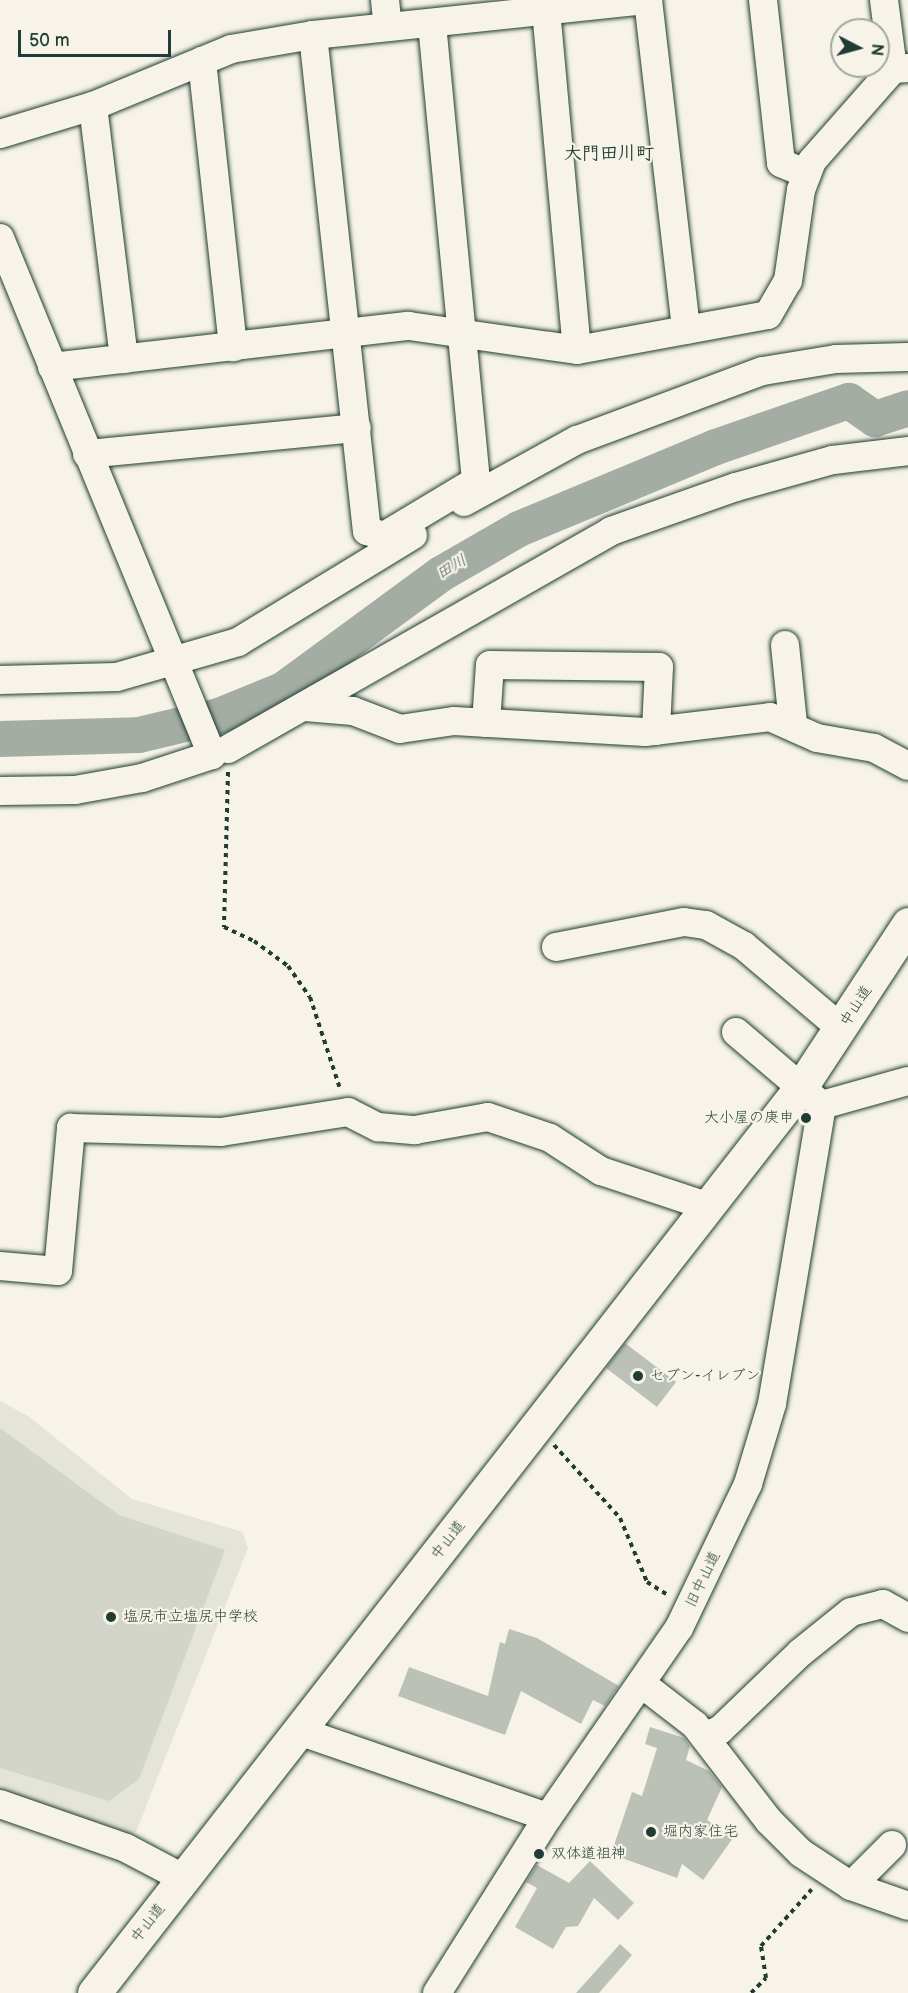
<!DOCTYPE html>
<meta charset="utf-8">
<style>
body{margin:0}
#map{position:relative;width:908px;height:1993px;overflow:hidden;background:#f7f3e8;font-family:"Balsamiq Sans","Klee One",sans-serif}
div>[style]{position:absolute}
.built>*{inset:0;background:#e5e4d9}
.green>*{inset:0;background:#d3d5ca}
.river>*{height:36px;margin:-18px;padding:0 18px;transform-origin:18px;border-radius:18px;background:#a4ada3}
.building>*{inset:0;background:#bbc1b6}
.path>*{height:4px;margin-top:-2px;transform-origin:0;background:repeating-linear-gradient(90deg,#1f3d34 0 4.5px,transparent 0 9px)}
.roads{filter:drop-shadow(0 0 2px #1f3d34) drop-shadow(0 0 2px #1f3d34)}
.minor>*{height:28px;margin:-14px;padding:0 14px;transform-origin:14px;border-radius:14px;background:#f7f3e8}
.highway>*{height:33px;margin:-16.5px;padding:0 16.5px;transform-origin:16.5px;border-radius:16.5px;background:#f7f3e8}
.dots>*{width:16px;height:16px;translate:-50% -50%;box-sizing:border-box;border:3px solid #f7f3e8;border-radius:50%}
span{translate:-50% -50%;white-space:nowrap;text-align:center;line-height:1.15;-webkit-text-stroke:4.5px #f7f3e8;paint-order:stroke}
.street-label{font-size:15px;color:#1f3d34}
.poi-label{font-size:15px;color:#1f3d34}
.right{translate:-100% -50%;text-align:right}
.left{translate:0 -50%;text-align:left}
.water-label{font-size:16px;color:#405950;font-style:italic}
.quarter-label{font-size:18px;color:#1f3d34;font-weight:700}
.north{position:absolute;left:830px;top:18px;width:60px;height:60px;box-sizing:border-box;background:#f7f3e8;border:2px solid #a1aaa0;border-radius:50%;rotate:96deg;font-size:16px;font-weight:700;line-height:24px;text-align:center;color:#1f3d34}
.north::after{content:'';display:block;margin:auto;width:21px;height:27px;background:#1f3d34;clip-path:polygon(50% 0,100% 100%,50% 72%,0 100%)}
.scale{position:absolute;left:18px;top:30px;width:153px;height:27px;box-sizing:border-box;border:3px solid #1f3d34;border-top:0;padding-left:8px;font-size:18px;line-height:21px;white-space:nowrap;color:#1f3d34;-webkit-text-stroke:4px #f7f3e8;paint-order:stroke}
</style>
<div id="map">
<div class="built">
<i style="clip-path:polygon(0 1401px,28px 1416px,132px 1499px,243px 1532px,248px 1548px,136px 1832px,125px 1836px,0 1793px)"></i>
</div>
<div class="green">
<i style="clip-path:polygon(0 1428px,119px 1515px,225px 1550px,139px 1779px,109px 1801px,0 1768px)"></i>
</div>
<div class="river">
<i style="left:0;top:739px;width:139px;rotate:-1.6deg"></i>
<i style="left:139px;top:735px;width:82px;rotate:-13.4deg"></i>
<i style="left:219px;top:716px;width:69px;rotate:-22.1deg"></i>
<i style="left:283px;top:690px;width:196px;rotate:-36.3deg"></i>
<i style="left:441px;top:574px;width:90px;rotate:-30deg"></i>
<i style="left:519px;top:529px;width:213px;rotate:-22.6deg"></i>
<i style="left:716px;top:447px;width:141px;rotate:-19.1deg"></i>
<i style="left:849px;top:401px;width:32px;rotate:35deg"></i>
<i style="left:875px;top:419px;width:35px;rotate:-18deg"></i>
</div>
<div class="building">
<i style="clip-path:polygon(625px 1343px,676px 1382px,657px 1407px,606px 1368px)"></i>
<i style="clip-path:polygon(509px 1629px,537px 1638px,619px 1686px,605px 1706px,593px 1700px,581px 1724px,521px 1691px,505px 1735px,398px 1696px,409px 1667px,488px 1696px,500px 1642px,505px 1644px)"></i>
<i style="clip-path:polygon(650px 1727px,684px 1738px,690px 1746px,686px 1760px,709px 1771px,722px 1787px,707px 1820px,733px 1838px,703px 1880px,682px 1864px,677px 1878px,611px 1854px,632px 1792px,642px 1796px,657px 1748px,645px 1744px)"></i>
<i style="clip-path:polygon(590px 1861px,634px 1903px,618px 1920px,594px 1898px,578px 1926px,566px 1927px,553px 1949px,515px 1927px,537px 1888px,526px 1882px,537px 1865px,569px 1883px)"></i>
<i style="clip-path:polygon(620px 1944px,632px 1955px,599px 1993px,576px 1993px)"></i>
</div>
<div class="path">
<i style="left:228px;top:772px;width:155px;rotate:91.5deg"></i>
<i style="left:224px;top:927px;width:33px;rotate:25deg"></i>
<i style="left:254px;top:941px;width:42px;rotate:36.3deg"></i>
<i style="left:288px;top:966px;width:38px;rotate:55deg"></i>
<i style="left:310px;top:997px;width:97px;rotate:71.9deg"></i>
<i style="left:554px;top:1445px;width:98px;rotate:47.9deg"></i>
<i style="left:620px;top:1518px;width:69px;rotate:67.1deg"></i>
<i style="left:647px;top:1582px;width:25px;rotate:32deg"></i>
<i style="left:751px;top:1993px;width:21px;rotate:-45deg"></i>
<i style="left:766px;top:1978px;width:32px;rotate:-99deg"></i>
<i style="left:761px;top:1946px;width:76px;rotate:-48.2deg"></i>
</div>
<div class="roads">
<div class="minor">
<i style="left:385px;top:0;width:27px;rotate:84deg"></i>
<i style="left:648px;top:0;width:332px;rotate:83.4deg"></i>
<i style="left:763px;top:0;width:164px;rotate:83.7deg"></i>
<i style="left:781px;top:163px;width:28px;rotate:23deg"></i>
<i style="left:884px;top:0;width:70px;rotate:82.6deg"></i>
<i style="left:546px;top:10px;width:341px;rotate:84.8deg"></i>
<i style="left:313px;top:35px;width:499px;rotate:83.8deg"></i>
<i style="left:367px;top:531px;width:18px;rotate:16deg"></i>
<i style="left:384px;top:536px;width:107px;rotate:-30.9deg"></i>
<i style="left:476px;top:481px;width:460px;rotate:-95.5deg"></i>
<i style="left:202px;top:61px;width:288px;rotate:83.8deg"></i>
<i style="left:93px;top:106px;width:255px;rotate:83deg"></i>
<i style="left:0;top:134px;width:97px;rotate:-16.8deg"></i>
<i style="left:93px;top:106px;width:149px;rotate:-22.4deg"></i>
<i style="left:231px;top:49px;width:83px;rotate:-9.7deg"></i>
<i style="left:313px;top:35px;width:337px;rotate:-6deg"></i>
<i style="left:0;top:238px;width:559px;rotate:67.7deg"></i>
<i style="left:212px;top:755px;width:74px;rotate:161.8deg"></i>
<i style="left:142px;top:778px;width:68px;rotate:169.8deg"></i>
<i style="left:75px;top:790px;width:75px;rotate:179.2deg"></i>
<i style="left:52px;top:367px;width:359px;rotate:-6.6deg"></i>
<i style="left:409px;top:326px;width:170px;rotate:8.1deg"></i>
<i style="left:577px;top:350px;width:194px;rotate:-10.4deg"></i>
<i style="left:768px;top:315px;width:39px;rotate:-60deg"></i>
<i style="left:788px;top:281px;width:92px;rotate:-81.9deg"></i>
<i style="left:801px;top:190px;width:31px;rotate:-69deg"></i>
<i style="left:812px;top:161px;width:123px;rotate:-48.6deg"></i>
<i style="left:893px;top:69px;width:15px;rotate:-4deg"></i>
<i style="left:87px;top:454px;width:271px;rotate:-5.5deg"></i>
<i style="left:464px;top:502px;width:129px;rotate:-28.8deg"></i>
<i style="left:577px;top:440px;width:198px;rotate:-20.4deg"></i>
<i style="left:763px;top:371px;width:74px;rotate:-9.3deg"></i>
<i style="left:836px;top:359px;width:72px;rotate:-1.6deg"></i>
<i style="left:785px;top:645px;width:79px;rotate:84.2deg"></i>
<i style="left:0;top:680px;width:117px;rotate:-1.5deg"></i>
<i style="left:117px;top:677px;width:126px;rotate:-16.1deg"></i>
<i style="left:238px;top:642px;width:205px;rotate:-31.4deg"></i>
<i style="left:305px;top:707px;width:48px;rotate:4.8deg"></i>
<i style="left:353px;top:711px;width:50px;rotate:21deg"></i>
<i style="left:400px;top:729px;width:55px;rotate:-8.4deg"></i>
<i style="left:454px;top:721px;width:191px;rotate:3.3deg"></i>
<i style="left:645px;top:732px;width:126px;rotate:-6.8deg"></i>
<i style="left:770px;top:717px;width:51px;rotate:24.1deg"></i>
<i style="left:817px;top:738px;width:58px;rotate:10deg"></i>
<i style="left:874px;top:748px;width:38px;rotate:28deg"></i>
<i style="left:486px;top:723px;width:58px;rotate:-86.1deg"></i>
<i style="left:490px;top:665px;width:169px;rotate:0.7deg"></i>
<i style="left:659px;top:667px;width:64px;rotate:92.7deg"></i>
<i style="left:228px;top:749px;width:441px;rotate:-29.6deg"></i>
<i style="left:611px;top:531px;width:133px;rotate:-19.4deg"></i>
<i style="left:736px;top:487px;width:101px;rotate:-15.6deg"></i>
<i style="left:833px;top:460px;width:76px;rotate:-6.8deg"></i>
<i style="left:556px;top:947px;width:130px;rotate:-11.1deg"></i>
<i style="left:684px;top:922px;width:22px;rotate:8deg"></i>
<i style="left:706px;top:925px;width:43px;rotate:28.9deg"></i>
<i style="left:744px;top:946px;width:128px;rotate:40.3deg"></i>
<i style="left:736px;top:1032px;width:108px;rotate:40.5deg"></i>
<i style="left:822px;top:1105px;width:89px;rotate:-15.6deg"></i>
<i style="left:0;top:1266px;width:58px;rotate:4.9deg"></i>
<i style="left:58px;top:1271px;width:144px;rotate:-84.8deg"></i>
<i style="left:71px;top:1128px;width:150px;rotate:1.5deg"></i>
<i style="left:221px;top:1132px;width:129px;rotate:-8.9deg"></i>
<i style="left:348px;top:1112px;width:34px;rotate:27deg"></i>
<i style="left:378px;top:1127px;width:37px;rotate:5deg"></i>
<i style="left:415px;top:1130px;width:74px;rotate:-10.1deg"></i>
<i style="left:488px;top:1117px;width:65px;rotate:18.7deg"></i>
<i style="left:550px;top:1138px;width:61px;rotate:32.9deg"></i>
<i style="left:601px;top:1171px;width:112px;rotate:18.3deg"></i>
<i style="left:642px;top:1684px;width:67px;rotate:37.7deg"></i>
<i style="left:695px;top:1725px;width:121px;rotate:52.4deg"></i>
<i style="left:769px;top:1821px;width:45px;rotate:45deg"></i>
<i style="left:801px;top:1853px;width:60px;rotate:33.4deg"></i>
<i style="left:851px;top:1886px;width:60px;rotate:19.3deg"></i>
<i style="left:299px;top:1731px;width:263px;rotate:19.1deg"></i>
<i style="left:705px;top:1736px;width:16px;rotate:-22deg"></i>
<i style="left:720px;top:1730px;width:111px;rotate:-43.9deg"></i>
<i style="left:800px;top:1653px;width:65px;rotate:-38.8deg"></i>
<i style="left:851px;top:1612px;width:33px;rotate:-14deg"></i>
<i style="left:883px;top:1604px;width:29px;rotate:29deg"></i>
<i style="left:0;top:1804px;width:133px;rotate:19.2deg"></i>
<i style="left:126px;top:1848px;width:64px;rotate:27.8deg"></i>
<i style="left:851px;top:1886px;width:58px;rotate:-45deg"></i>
<i style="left:437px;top:1993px;width:208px;rotate:-57.8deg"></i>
<i style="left:548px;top:1817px;width:230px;rotate:-55.3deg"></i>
<i style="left:679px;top:1628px;width:160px;rotate:-64.4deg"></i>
<i style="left:748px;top:1484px;width:84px;rotate:-73.3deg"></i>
<i style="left:772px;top:1404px;width:303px;rotate:-80.5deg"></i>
</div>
<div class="highway">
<i style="left:94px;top:1993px;width:1149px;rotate:-52.03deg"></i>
<i style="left:801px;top:1087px;width:195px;rotate:-56.7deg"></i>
</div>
</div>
<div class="dots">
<i style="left:806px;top:1118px;background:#1f3d34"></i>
<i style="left:638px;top:1376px;background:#1f3d34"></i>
<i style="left:111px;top:1617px;background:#1f3d34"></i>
<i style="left:651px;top:1832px;background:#1f3d34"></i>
<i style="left:539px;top:1854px;background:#1f3d34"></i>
</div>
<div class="street-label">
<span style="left:856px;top:1006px;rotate:-57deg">中山道</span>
<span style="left:448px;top:1540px;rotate:-52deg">中山道</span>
<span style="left:703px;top:1579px;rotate:-64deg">旧中山道</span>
<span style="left:148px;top:1923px;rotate:-52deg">中山道</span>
</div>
<div class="poi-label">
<span class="right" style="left:794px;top:1118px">大小屋の庚申</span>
<span class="left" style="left:650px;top:1376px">セブン-イレブン</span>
<span class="left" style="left:123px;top:1617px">塩尻市立塩尻中学校</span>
<span class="left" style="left:663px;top:1832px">堀内家住宅</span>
<span class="left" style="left:551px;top:1854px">双体道祖神</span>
</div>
<div class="water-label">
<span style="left:452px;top:568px;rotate:-31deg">田川</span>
</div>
<div class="quarter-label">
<span style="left:609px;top:154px">大門田川町</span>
</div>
<div class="north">N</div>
<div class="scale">50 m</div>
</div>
